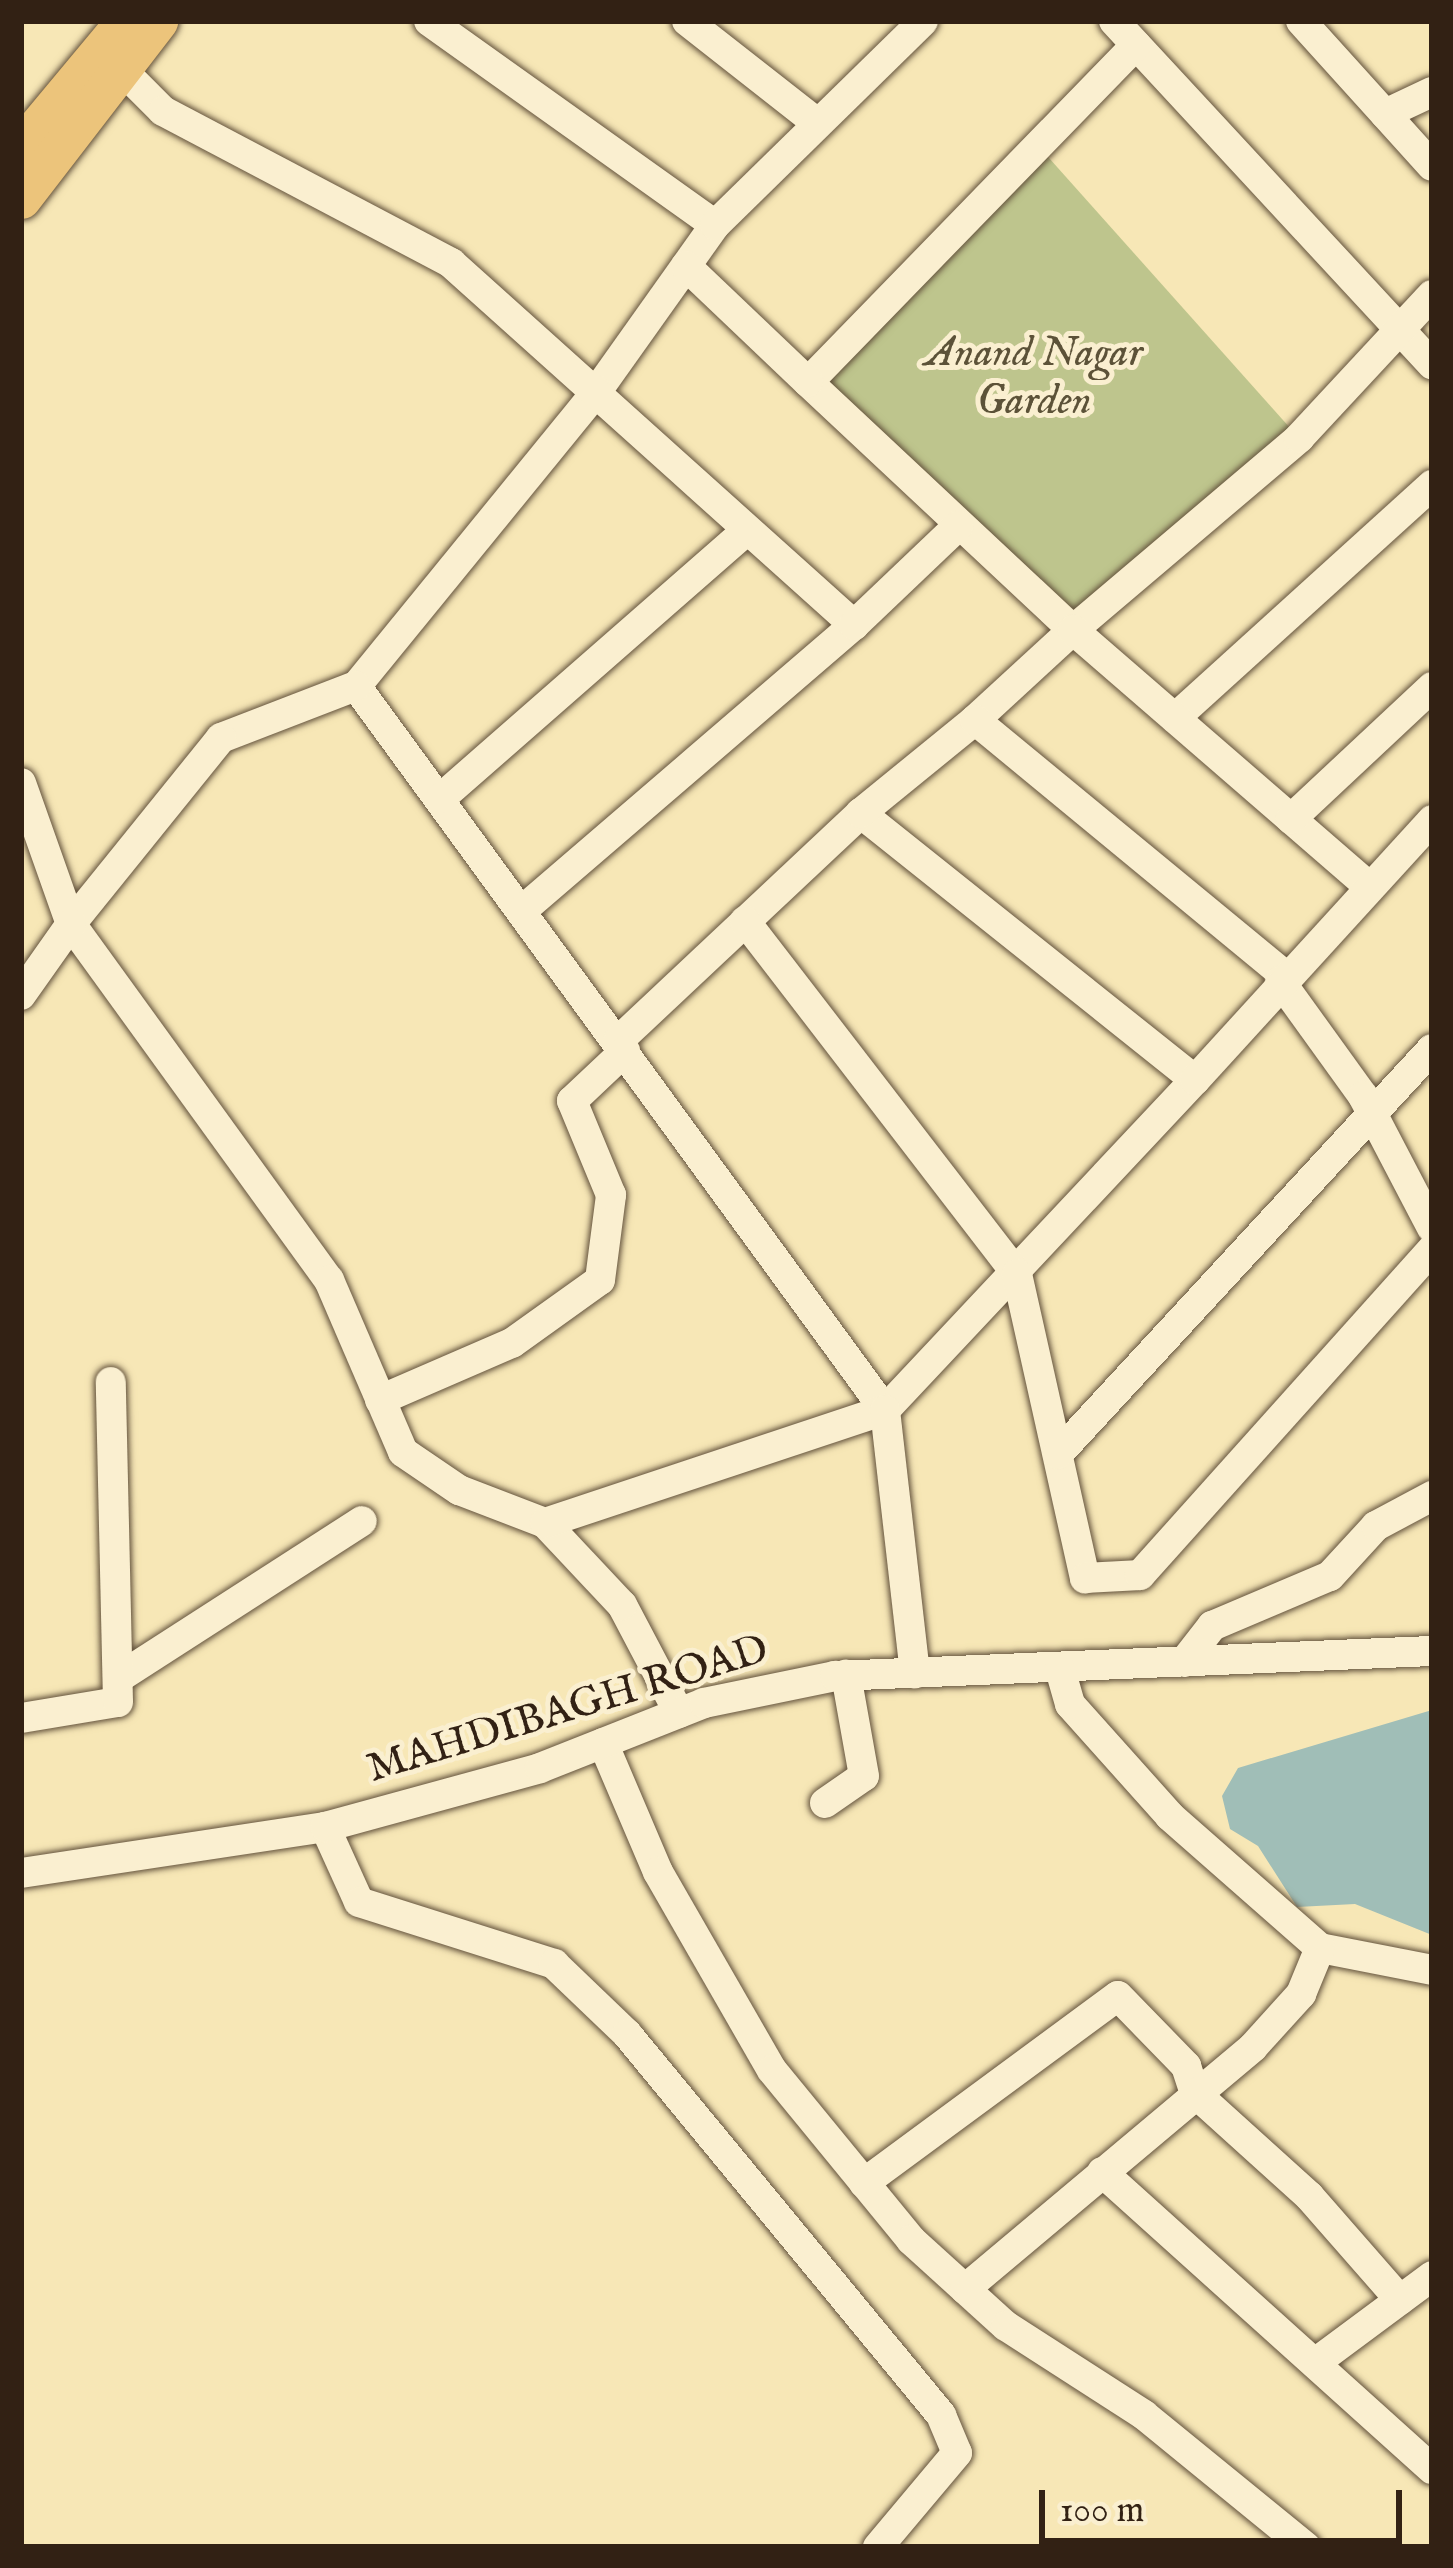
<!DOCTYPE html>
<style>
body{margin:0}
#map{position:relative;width:1453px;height:2568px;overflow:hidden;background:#f7e7b6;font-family:"IM FELL English",serif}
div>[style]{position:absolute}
.green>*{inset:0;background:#bec58d}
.water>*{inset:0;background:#a0beb7}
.roads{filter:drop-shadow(0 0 3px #63523c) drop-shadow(0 0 3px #63523c)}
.minor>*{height:30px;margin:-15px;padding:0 15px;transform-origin:15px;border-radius:15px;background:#faefd0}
.major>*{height:39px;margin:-19.5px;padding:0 19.5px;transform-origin:19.5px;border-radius:19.5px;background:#ecc47b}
span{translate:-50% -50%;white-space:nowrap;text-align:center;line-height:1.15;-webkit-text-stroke:10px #faefd0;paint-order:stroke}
.park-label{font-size:42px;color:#5c5238;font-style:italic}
.street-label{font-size:42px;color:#322114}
.frame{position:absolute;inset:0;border:24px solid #322114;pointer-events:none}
.scale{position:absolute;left:1039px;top:2490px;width:363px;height:54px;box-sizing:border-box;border:6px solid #322114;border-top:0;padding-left:15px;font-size:36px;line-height:42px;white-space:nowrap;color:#322114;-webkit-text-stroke:9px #faefd0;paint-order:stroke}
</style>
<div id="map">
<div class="green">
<i style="clip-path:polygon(1041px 149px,1299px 438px,1073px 630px,808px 382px)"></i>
</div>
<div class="water">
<i style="clip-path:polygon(1432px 1710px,1432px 1935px,1355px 1904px,1297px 1907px,1258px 1846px,1230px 1829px,1222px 1796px,1238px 1768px)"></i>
</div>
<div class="roads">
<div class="minor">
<i style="left:429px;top:21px;width:351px;rotate:35.5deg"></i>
<i style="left:715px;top:225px;width:204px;rotate:125.4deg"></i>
<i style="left:597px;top:391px;width:381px;rotate:129.2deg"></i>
<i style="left:356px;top:686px;width:897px;rotate:53.85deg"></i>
<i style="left:885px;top:1410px;width:453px;rotate:-46.8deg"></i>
<i style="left:1195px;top:1080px;width:428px;rotate:-141.4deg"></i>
<i style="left:861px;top:813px;width:333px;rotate:136.8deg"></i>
<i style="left:687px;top:21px;width:159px;rotate:38.1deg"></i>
<i style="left:1114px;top:21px;width:468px;rotate:47.2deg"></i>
<i style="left:1301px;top:21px;width:195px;rotate:47.9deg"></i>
<i style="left:1136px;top:45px;width:470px;rotate:134.2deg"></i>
<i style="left:808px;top:382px;width:363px;rotate:43.1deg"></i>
<i style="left:1073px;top:630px;width:297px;rotate:-40.3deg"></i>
<i style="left:1299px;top:438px;width:195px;rotate:-47.1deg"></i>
<i style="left:109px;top:57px;width:76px;rotate:45deg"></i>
<i style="left:163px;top:111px;width:326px;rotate:27.8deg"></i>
<i style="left:451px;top:263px;width:542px;rotate:41.93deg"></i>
<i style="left:854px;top:625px;width:435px;rotate:139.3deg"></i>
<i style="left:1385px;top:114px;width:52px;rotate:-25.1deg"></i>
<i style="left:715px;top:225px;width:291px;rotate:-44.4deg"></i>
<i style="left:686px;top:266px;width:168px;rotate:43.6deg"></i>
<i style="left:854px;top:625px;width:144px;rotate:-43.6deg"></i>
<i style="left:356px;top:686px;width:145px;rotate:158.9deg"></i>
<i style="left:221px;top:738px;width:239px;rotate:128.9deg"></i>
<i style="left:71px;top:924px;width:440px;rotate:54.1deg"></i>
<i style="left:329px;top:1280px;width:187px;rotate:66.7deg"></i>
<i style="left:403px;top:1452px;width:68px;rotate:34.2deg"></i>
<i style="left:459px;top:1490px;width:92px;rotate:21deg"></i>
<i style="left:1175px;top:718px;width:347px;rotate:-42.2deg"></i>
<i style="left:975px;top:720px;width:133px;rotate:-42.6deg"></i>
<i style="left:1073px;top:630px;width:391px;rotate:40.9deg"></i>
<i style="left:21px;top:783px;width:150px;rotate:70.5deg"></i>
<i style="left:71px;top:924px;width:87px;rotate:125.2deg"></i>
<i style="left:441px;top:798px;width:405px;rotate:-41.2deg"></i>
<i style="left:861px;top:813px;width:147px;rotate:-39.2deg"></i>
<i style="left:975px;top:720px;width:401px;rotate:39.5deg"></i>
<i style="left:1291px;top:819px;width:193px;rotate:-43.1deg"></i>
<i style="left:745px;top:921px;width:446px;rotate:52.4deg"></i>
<i style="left:1017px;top:1274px;width:312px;rotate:77.4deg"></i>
<i style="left:1085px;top:1578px;width:55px;rotate:-3.1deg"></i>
<i style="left:1140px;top:1575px;width:438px;rotate:-48.1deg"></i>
<i style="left:1280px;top:981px;width:142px;rotate:54.2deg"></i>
<i style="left:1363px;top:1096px;width:149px;rotate:62.4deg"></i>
<i style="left:1195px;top:1080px;width:352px;rotate:-47.6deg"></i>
<i style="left:380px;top:1400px;width:144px;rotate:-23.4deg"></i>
<i style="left:512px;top:1343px;width:108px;rotate:-35.6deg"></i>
<i style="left:600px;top:1280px;width:86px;rotate:-82.6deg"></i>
<i style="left:611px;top:1195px;width:102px;rotate:-112.5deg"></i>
<i style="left:572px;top:1101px;width:73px;rotate:-43.3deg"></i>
<i style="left:1058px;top:1454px;width:551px;rotate:-47.28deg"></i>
<i style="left:1184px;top:1662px;width:46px;rotate:-52.1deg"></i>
<i style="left:1212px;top:1626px;width:128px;rotate:-23deg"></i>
<i style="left:1330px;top:1576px;width:68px;rotate:-47.4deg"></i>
<i style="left:1376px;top:1526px;width:64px;rotate:-28.2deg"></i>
<i style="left:123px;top:1675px;width:284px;rotate:-32.8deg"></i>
<i style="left:679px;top:1713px;width:122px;rotate:-117.8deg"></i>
<i style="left:622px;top:1605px;width:112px;rotate:-133.2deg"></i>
<i style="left:545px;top:1523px;width:358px;rotate:-18.4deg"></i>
<i style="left:885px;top:1410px;width:265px;rotate:83.5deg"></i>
<i style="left:21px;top:1718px;width:98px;rotate:-9.4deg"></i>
<i style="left:118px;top:1702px;width:320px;rotate:-91.3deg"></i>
<i style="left:603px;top:1743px;width:140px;rotate:66.9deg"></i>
<i style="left:658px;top:1872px;width:228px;rotate:60.1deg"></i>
<i style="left:772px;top:2070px;width:220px;rotate:50.7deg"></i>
<i style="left:911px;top:2240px;width:128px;rotate:42.2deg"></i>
<i style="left:1006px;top:2326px;width:164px;rotate:32.8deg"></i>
<i style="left:1144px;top:2415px;width:209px;rotate:39.2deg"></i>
<i style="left:825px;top:1803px;width:47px;rotate:-34.7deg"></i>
<i style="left:864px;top:1776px;width:103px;rotate:-100.1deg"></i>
<i style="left:325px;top:1827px;width:82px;rotate:65.6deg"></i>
<i style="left:359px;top:1902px;width:205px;rotate:17.6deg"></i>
<i style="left:554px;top:1964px;width:101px;rotate:43.8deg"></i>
<i style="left:627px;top:2034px;width:494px;rotate:50.5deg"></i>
<i style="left:941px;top:2415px;width:41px;rotate:67.2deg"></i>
<i style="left:957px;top:2453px;width:123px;rotate:130deg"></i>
<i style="left:21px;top:1873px;width:307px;rotate:-8.6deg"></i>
<i style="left:325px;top:1827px;width:223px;rotate:-15.3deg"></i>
<i style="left:540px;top:1768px;width:176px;rotate:-21.6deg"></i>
<i style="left:704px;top:1703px;width:134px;rotate:-11.6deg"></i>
<i style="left:835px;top:1676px;width:598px;rotate:-2.4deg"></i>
<i style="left:1320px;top:1948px;width:114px;rotate:11.1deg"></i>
<i style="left:1102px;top:2172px;width:444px;rotate:42deg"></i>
<i style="left:864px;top:2183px;width:315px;rotate:-36.4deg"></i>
<i style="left:1118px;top:1996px;width:98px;rotate:45.8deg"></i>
<i style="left:1186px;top:2066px;width:28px;rotate:72deg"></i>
<i style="left:1195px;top:2093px;width:154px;rotate:42.1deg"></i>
<i style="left:1309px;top:2196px;width:138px;rotate:48.8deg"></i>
<i style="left:965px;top:2289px;width:376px;rotate:-40deg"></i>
<i style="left:1253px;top:2047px;width:72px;rotate:-47.8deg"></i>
<i style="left:1301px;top:1994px;width:50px;rotate:-67.6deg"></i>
<i style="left:1320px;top:1948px;width:200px;rotate:-138.7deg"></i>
<i style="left:1170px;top:1816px;width:150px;rotate:-131.8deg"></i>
<i style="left:1070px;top:1704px;width:37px;rotate:-106deg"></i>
<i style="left:1315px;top:2363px;width:146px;rotate:-36.6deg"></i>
</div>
<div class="major">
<i style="left:21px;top:146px;width:163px;rotate:-50.2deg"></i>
<i style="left:21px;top:199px;width:225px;rotate:-52.4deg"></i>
</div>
</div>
<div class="park-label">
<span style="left:1034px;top:378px">Anand Nagar<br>Garden</span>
</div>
<div class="street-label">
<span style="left:568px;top:1710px;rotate:-17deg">MAHDIBAGH ROAD</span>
</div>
<div class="frame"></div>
<div class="scale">100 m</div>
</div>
